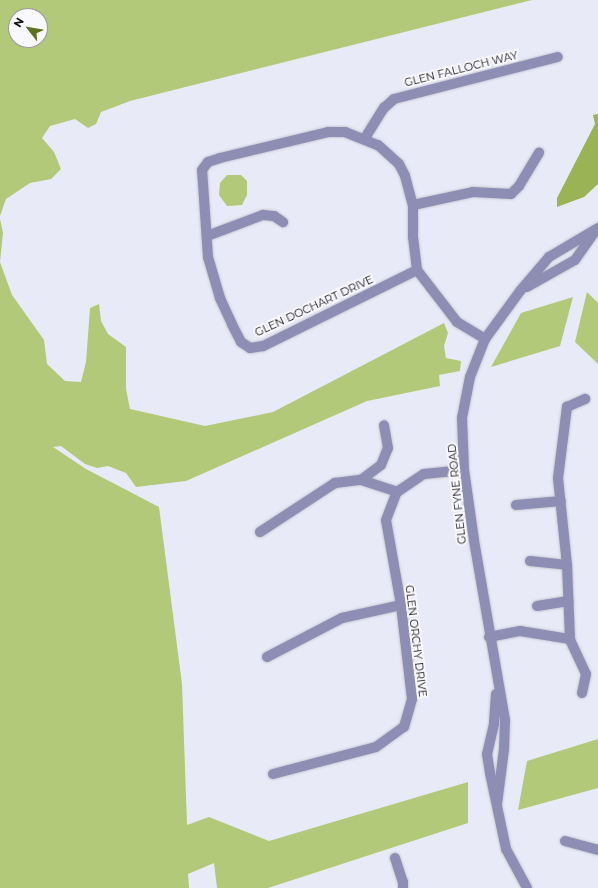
<!DOCTYPE html>
<style>
body{margin:0}
#map{position:relative;width:598px;height:888px;overflow:hidden;background:#e9eaf7;font-family:Montserrat,sans-serif}
div>[style]{position:absolute}
.green>*{inset:0;background:#b1c979}
.water>*{inset:0;background:#99b355}
.roads{filter:drop-shadow(0 0 1px #c6c7d2) drop-shadow(0 0 1px #c6c7d2)}
.minor>*{height:10px;margin:-5px;padding:0 5px;transform-origin:5px;border-radius:5px;background:#8e8eb4}
.tertiary>*{height:10px;margin:-5px;padding:0 5px;transform-origin:5px;border-radius:5px;background:#8e8eb4}
span{translate:-50% -50%;white-space:nowrap;text-align:center;line-height:1.15;-webkit-text-stroke:4px #f8f8fd;paint-order:stroke}
.street-label{font-size:11px;color:#0e0e12}
.north{position:absolute;left:8px;top:8px;width:40px;height:40px;box-sizing:border-box;background:#f8f8fd;border:1px solid #9a9a9f;border-radius:50%;rotate:301deg;font-size:11px;font-weight:700;line-height:16px;text-align:center;color:#0e0e12}
.north::after{content:'';display:block;margin:auto;width:14px;height:18px;background:#5e7322;clip-path:polygon(50% 0,100% 100%,50% 72%,0 100%)}
</style>
<div id="map">
<div class="green">
<i style="clip-path:polygon(evenodd,0 0,532px 0,130px 101px,101px 112px,96px 124px,88px 128px,75px 119px,50px 126px,42px 138px,54px 152px,61px 169px,51px 179px,30px 183px,6px 199px,0 216px,0 0,16px 16px,40px 16px,40px 40px,16px 40px,16px 16px)"></i>
<i style="clip-path:polygon(227px 175px,241px 175px,247px 181px,247px 195px,242px 205px,227px 206px,219px 195px,220px 183px)"></i>
<i style="clip-path:polygon(0 219px,3px 233px,0 262px,12px 295px,44px 340px,47px 364px,65px 381px,81px 382px,86px 362px,90px 308px,99px 304px,101px 321px,108px 334px,126px 347px,126px 389px,130px 409px,205px 426px,273px 412px,444px 323px,448px 333px,444px 346px,446px 358px,461px 361px,460px 371px,439px 375px,440px 386px,367px 401px,186px 481px,136px 487px,126px 473px,108px 466px,97px 468px,85px 464px,61px 446px,53px 447px,86px 469px,159px 507px,182px 684px,187px 825px,209px 817px,269px 841px,468px 782px,468px 823px,268px 888px,217px 888px,214px 863px,188px 874px,189px 888px,0 888px)"></i>
<i style="clip-path:polygon(587px 292px,598px 303px,598px 364px,575px 342px)"></i>
<i style="clip-path:polygon(573px 297px,560px 346px,491px 367px,521px 313px)"></i>
<i style="clip-path:polygon(598px 739px,598px 788px,518px 810px,527px 761px)"></i>
</div>
<div class="water">
<i style="clip-path:polygon(598px 114px,598px 184px,584px 197px,557px 207px,557px 198px,595px 124px,593px 115px)"></i>
</div>
<div class="roads">
<div class="minor">
<i style="left:365px;top:138px;width:36px;rotate:-58deg"></i>
<i style="left:384px;top:108px;width:13px;rotate:-42deg"></i>
<i style="left:394px;top:99px;width:169px;rotate:-14.4deg"></i>
<i style="left:413px;top:205px;width:61px;rotate:-12.2deg"></i>
<i style="left:473px;top:192px;width:38px;rotate:3deg"></i>
<i style="left:511px;top:194px;width:11px;rotate:-45deg"></i>
<i style="left:519px;top:186px;width:39px;rotate:-59deg"></i>
<i style="left:207px;top:236px;width:60px;rotate:-20.6deg"></i>
<i style="left:263px;top:215px;width:11px;rotate:5deg"></i>
<i style="left:274px;top:216px;width:11px;rotate:34deg"></i>
<i style="left:417px;top:270px;width:172px;rotate:153.7deg"></i>
<i style="left:263px;top:346px;width:13px;rotate:171deg"></i>
<i style="left:250px;top:348px;width:11px;rotate:-146deg"></i>
<i style="left:241px;top:342px;width:20px;rotate:-117deg"></i>
<i style="left:232px;top:324px;width:29px;rotate:-115deg"></i>
<i style="left:220px;top:298px;width:43px;rotate:-106.3deg"></i>
<i style="left:208px;top:257px;width:87px;rotate:-93.9deg"></i>
<i style="left:202px;top:170px;width:10px;rotate:-53deg"></i>
<i style="left:208px;top:162px;width:13px;rotate:-18deg"></i>
<i style="left:220px;top:158px;width:111px;rotate:-13.5deg"></i>
<i style="left:328px;top:132px;width:17px"></i>
<i style="left:345px;top:132px;width:35px;rotate:22deg"></i>
<i style="left:378px;top:145px;width:28px;rotate:42deg"></i>
<i style="left:399px;top:164px;width:13px;rotate:63deg"></i>
<i style="left:405px;top:176px;width:30px;rotate:75deg"></i>
<i style="left:413px;top:205px;width:32px;rotate:90deg"></i>
<i style="left:413px;top:237px;width:33px;rotate:83deg"></i>
<i style="left:417px;top:270px;width:66px;rotate:52.4deg"></i>
<i style="left:457px;top:322px;width:33px;rotate:31deg"></i>
<i style="left:361px;top:480px;width:25px;rotate:-37deg"></i>
<i style="left:381px;top:465px;width:18px;rotate:-68deg"></i>
<i style="left:388px;top:448px;width:23px;rotate:-100deg"></i>
<i style="left:516px;top:505px;width:45px;rotate:-5.1deg"></i>
<i style="left:260px;top:532px;width:90px;rotate:-33.2deg"></i>
<i style="left:335px;top:483px;width:26px;rotate:-7deg"></i>
<i style="left:361px;top:480px;width:38px;rotate:18deg"></i>
<i style="left:530px;top:561px;width:37px;rotate:6deg"></i>
<i style="left:537px;top:606px;width:32px;rotate:-9deg"></i>
<i style="left:489px;top:637px;width:32px;rotate:-11deg"></i>
<i style="left:520px;top:631px;width:51px;rotate:9.1deg"></i>
<i style="left:267px;top:657px;width:85px;rotate:-27.5deg"></i>
<i style="left:342px;top:618px;width:60px;rotate:-12.4deg"></i>
<i style="left:582px;top:693px;width:19px;rotate:-78deg"></i>
<i style="left:586px;top:674px;width:38px;rotate:-115deg"></i>
<i style="left:570px;top:639px;width:74px;rotate:-92.3deg"></i>
<i style="left:567px;top:565px;width:87px;rotate:-95.9deg"></i>
<i style="left:558px;top:478px;width:72px;rotate:-82.8deg"></i>
<i style="left:567px;top:407px;width:20px;rotate:-24deg"></i>
<i style="left:273px;top:774px;width:106px;rotate:-14.7deg"></i>
<i style="left:376px;top:747px;width:34px;rotate:-36deg"></i>
<i style="left:404px;top:727px;width:29px;rotate:-74deg"></i>
<i style="left:412px;top:699px;width:95px;rotate:-96.7deg"></i>
<i style="left:401px;top:605px;width:86px;rotate:-100deg"></i>
<i style="left:386px;top:520px;width:30px;rotate:-69deg"></i>
<i style="left:397px;top:492px;width:32px;rotate:-34deg"></i>
<i style="left:424px;top:474px;width:40px;rotate:-5.7deg"></i>
<i style="left:565px;top:841px;width:34px;rotate:15deg"></i>
<i style="left:395px;top:858px;width:25px;rotate:72deg"></i>
<i style="left:403px;top:882px;width:6px;rotate:90deg"></i>
</div>
<div class="tertiary">
<i style="left:527px;top:287px;width:55px;rotate:-29.4deg"></i>
<i style="left:575px;top:260px;width:37px;rotate:-55deg"></i>
<i style="left:496px;top:694px;width:30px;rotate:94deg"></i>
<i style="left:494px;top:724px;width:31px;rotate:103deg"></i>
<i style="left:487px;top:754px;width:19px;rotate:81deg"></i>
<i style="left:490px;top:773px;width:78px;rotate:78.1deg"></i>
<i style="left:506px;top:849px;width:44px;rotate:61.7deg"></i>
<i style="left:497px;top:804px;width:55px;rotate:-82.7deg"></i>
<i style="left:504px;top:749px;width:29px;rotate:-88deg"></i>
<i style="left:505px;top:720px;width:183px;rotate:-99.8deg"></i>
<i style="left:474px;top:540px;width:71px;rotate:-98.1deg"></i>
<i style="left:464px;top:470px;width:52px;rotate:-92.2deg"></i>
<i style="left:462px;top:418px;width:42px;rotate:-79deg"></i>
<i style="left:470px;top:377px;width:41px;rotate:-68.5deg"></i>
<i style="left:485px;top:339px;width:59px;rotate:-53.9deg"></i>
<i style="left:520px;top:291px;width:45px;rotate:-49.5deg"></i>
<i style="left:549px;top:257px;width:57px;rotate:-30.6deg"></i>
</div>
</div>
<div class="street-label">
<span style="left:461px;top:69px;rotate:-14deg">GLEN FALLOCH WAY</span>
<span style="left:314px;top:306px;rotate:-25deg">GLEN DOCHART DRIVE</span>
<span style="left:457px;top:494px;rotate:-96deg">GLEN FYNE ROAD</span>
<span style="left:416px;top:641px;rotate:83deg">GLEN ORCHY DRIVE</span>
</div>
<div class="north">N</div>
</div>
